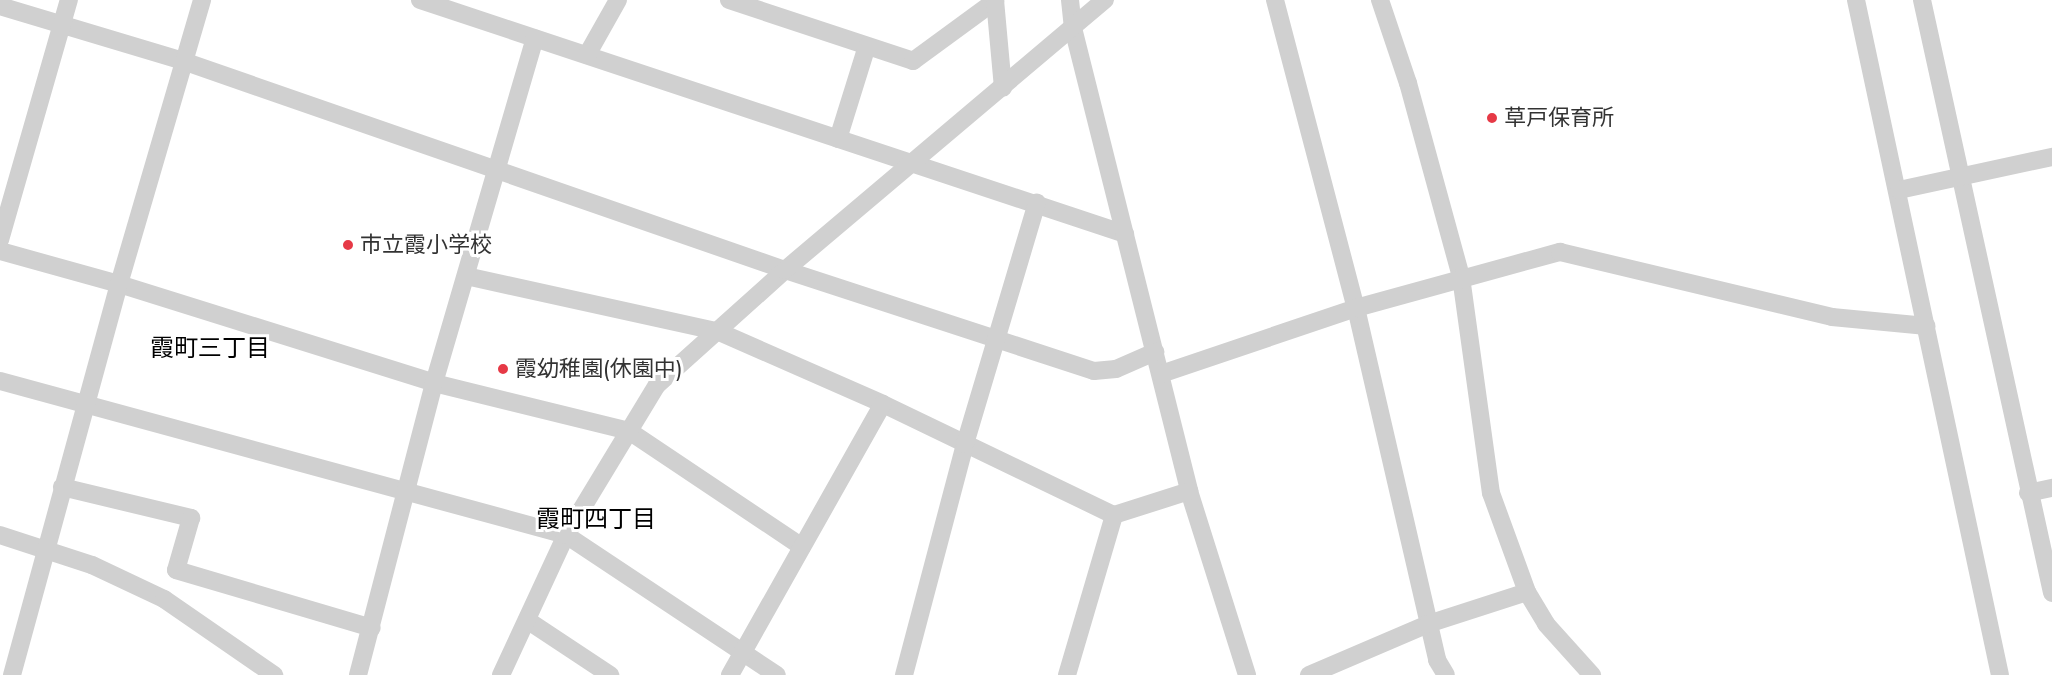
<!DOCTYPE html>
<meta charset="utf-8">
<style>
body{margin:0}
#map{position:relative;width:2052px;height:675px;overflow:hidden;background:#fff;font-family:Jost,"Noto Sans JP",sans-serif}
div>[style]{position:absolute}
.minor>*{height:18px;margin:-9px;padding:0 9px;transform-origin:9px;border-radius:9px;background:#d0d0d0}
.dots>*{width:16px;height:16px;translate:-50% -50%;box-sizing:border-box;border:3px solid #fff;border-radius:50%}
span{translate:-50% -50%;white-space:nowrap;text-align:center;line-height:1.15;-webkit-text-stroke:6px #fff;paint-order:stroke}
.poi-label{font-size:22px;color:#333}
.left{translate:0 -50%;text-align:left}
.neighbourhood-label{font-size:24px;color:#000}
</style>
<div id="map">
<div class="minor">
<i style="left:420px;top:0;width:743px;rotate:18.36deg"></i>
<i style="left:729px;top:0;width:194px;rotate:18.3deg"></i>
<i style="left:913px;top:61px;width:102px;rotate:-36.2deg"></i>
<i style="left:995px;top:0;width:88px;rotate:84.8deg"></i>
<i style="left:1070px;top:0;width:28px;rotate:84deg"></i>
<i style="left:1073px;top:28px;width:477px;rotate:75.9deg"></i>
<i style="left:1189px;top:491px;width:193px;rotate:72.5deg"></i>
<i style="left:1275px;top:0;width:318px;rotate:75.3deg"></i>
<i style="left:1356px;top:308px;width:361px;rotate:77deg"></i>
<i style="left:1437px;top:660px;width:17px;rotate:59deg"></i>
<i style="left:1380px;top:0;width:88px;rotate:71.4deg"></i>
<i style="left:1408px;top:83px;width:201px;rotate:74.7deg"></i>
<i style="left:1461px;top:277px;width:218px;rotate:82.1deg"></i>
<i style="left:1491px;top:493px;width:105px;rotate:70deg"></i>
<i style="left:1527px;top:592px;width:37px;rotate:59deg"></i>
<i style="left:1546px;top:624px;width:69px;rotate:48deg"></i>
<i style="left:1856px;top:0;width:690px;rotate:77.96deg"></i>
<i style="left:1922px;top:0;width:607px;rotate:77.63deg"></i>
<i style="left:0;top:6px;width:191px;rotate:16.7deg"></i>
<i style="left:183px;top:61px;width:637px;rotate:19.15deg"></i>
<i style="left:785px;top:270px;width:325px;rotate:18.1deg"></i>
<i style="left:1094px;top:371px;width:22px;rotate:-5deg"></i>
<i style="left:1116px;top:369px;width:43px;rotate:-23.6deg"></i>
<i style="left:587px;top:55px;width:63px;rotate:-60.6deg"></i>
<i style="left:838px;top:139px;width:97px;rotate:-72.7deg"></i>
<i style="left:1899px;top:190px;width:157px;rotate:-12.2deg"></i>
<i style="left:0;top:240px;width:250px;rotate:-74deg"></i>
<i style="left:0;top:251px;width:123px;rotate:15.5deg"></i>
<i style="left:119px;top:284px;width:330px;rotate:17.4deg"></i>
<i style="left:434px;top:383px;width:201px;rotate:13.8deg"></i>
<i style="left:629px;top:431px;width:208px;rotate:33.8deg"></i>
<i style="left:466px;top:276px;width:257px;rotate:12.4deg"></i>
<i style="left:717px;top:331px;width:181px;rotate:23.7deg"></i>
<i style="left:883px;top:404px;width:256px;rotate:25.7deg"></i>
<i style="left:1114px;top:515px;width:79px;rotate:-17.7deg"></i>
<i style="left:1161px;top:374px;width:206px;rotate:-18.7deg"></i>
<i style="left:1356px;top:308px;width:212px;rotate:-15.4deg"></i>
<i style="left:1560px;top:252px;width:280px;rotate:13.4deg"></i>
<i style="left:1832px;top:317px;width:95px;rotate:5.4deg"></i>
<i style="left:0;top:381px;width:587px;rotate:15.22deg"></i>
<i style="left:566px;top:535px;width:253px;rotate:33.6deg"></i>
<i style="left:62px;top:487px;width:133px;rotate:13.5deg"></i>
<i style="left:191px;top:518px;width:54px;rotate:106.1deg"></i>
<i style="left:176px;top:570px;width:204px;rotate:16.5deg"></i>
<i style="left:2028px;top:493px;width:25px;rotate:-12deg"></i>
<i style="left:0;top:535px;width:97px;rotate:18.1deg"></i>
<i style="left:92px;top:565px;width:80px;rotate:25.3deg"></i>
<i style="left:164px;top:599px;width:134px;rotate:34.6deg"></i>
<i style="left:527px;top:620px;width:100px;rotate:33.5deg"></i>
<i style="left:12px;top:675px;width:405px;rotate:-74.7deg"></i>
<i style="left:119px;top:284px;width:296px;rotate:-73.7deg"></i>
<i style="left:358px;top:675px;width:302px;rotate:-75.4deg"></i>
<i style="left:434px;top:383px;width:359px;rotate:-73.7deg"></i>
<i style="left:501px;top:675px;width:154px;rotate:-65.1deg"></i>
<i style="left:566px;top:535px;width:175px;rotate:-58.8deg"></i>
<i style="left:657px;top:385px;width:172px;rotate:-41.9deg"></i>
<i style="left:785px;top:270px;width:419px;rotate:-40.2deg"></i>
<i style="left:730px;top:675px;width:311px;rotate:-60.6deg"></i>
<i style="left:904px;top:675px;width:239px;rotate:-75.2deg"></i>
<i style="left:965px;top:444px;width:252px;rotate:-73.4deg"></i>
<i style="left:1067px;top:675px;width:167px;rotate:-73.6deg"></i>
<i style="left:1309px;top:675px;width:129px;rotate:-23.2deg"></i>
<i style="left:1428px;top:624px;width:104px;rotate:-17.9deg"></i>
</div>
<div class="dots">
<i style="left:1492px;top:118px;background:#e63946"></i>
<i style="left:348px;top:245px;background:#e63946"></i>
<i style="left:503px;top:369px;background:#e63946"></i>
</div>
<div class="poi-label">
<span class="left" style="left:1504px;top:118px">草戸保育所</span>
<span class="left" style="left:360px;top:245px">市立霞小学校</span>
<span class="left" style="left:515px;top:369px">霞幼稚園(休園中)</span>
</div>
<div class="neighbourhood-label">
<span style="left:210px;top:348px">霞町三丁目</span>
<span style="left:596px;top:519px">霞町四丁目</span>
</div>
</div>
